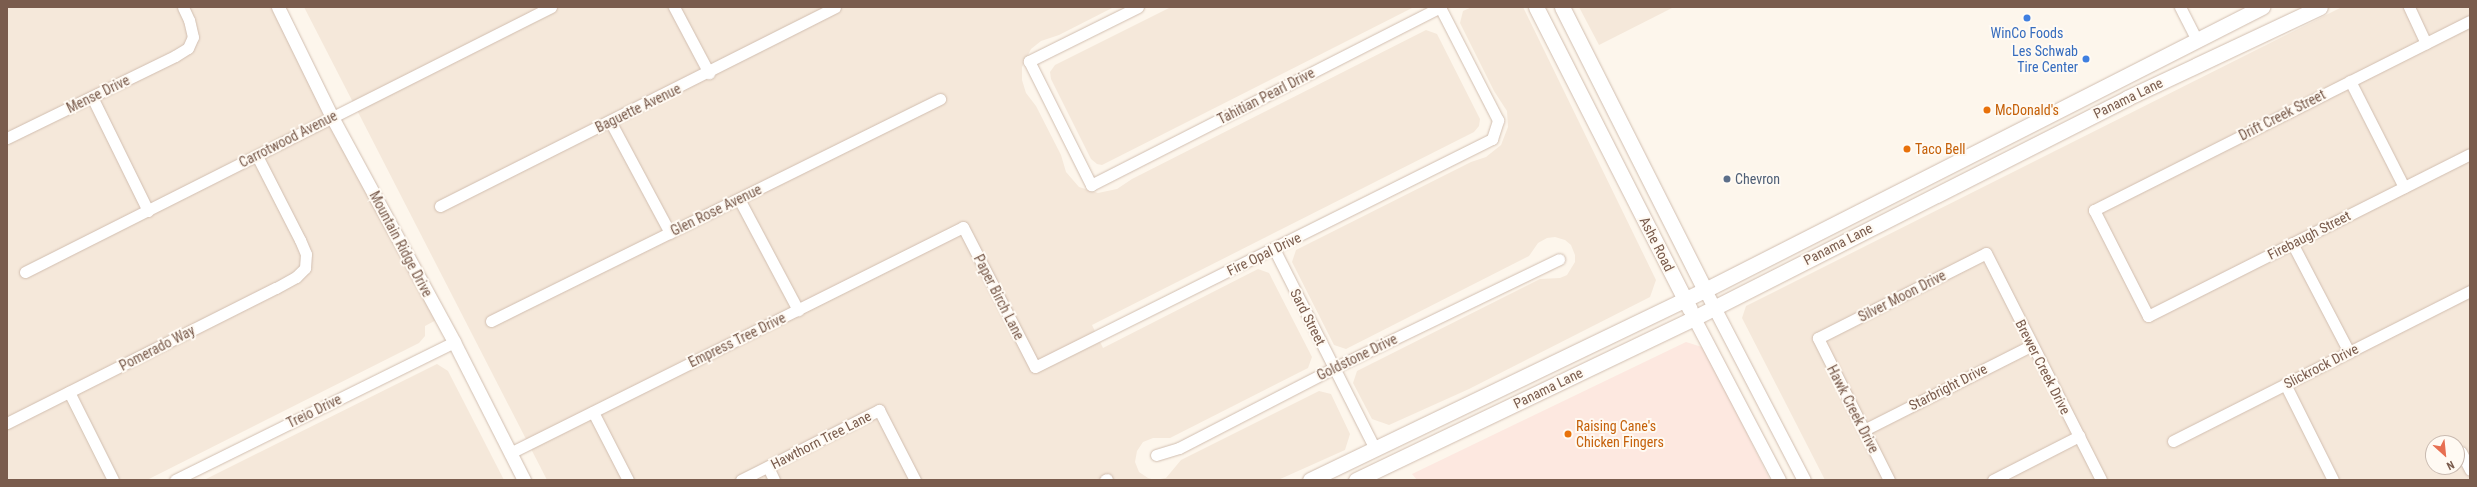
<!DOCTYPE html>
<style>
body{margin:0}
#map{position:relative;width:2477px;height:487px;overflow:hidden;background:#fdf6ec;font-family:"Roboto Condensed",sans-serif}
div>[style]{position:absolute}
.residential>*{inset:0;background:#f5e8da}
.commercial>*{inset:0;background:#fde8e0}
.roads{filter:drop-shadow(0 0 1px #d1beb0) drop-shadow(0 0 1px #d1beb0)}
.minor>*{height:11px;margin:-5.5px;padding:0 5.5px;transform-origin:5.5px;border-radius:5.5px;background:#fff}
.tertiary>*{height:13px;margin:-6.5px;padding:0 6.5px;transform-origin:6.5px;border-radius:6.5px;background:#fff}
.secondary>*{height:15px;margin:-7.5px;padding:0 7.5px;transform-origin:7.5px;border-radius:7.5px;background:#fff}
.dots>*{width:11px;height:11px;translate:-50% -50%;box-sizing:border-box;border:2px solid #fffaf3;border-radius:50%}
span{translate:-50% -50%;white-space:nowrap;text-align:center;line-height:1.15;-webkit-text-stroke:4px #fffaf3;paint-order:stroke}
.shop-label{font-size:14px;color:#366cbe}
.right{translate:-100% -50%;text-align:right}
.street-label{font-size:14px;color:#7a5c4d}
.food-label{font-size:14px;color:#c56008}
.left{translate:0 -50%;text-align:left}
.service-label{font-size:14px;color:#4e5e75}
.frame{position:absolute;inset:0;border:8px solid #7a5c4d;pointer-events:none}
.north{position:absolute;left:2425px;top:435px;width:40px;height:40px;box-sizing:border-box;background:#fffaf3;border:1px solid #cabbb1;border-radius:50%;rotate:153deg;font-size:11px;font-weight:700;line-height:16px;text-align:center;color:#7a5c4d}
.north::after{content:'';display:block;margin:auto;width:14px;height:18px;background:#e76f51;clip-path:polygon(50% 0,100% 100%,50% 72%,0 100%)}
</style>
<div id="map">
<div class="residential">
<i style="clip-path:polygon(7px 7px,283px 7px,442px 317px,425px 326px,425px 336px,419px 343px,147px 480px,7px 480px)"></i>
<i style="clip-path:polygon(304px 7px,1114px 7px,1059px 35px,1041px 41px,1031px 49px,1022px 67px,1022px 80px,1026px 93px,1036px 106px,1061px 155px,1066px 172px,1079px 187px,1098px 193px,1117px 189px,1132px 179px,1426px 30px,1437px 34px,1480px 119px,1479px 126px,1474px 132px,1092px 325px,1103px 348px,1258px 269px,1269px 273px,1312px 357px,1308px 368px,1170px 438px,1153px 438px,1143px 442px,1137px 451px,1135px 462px,1139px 472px,1148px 478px,1155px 480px,1166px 478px,1181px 460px,1319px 391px,1331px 394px,1350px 434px,1345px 450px,1278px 480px,547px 480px)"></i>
<i style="clip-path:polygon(1171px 7px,1414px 7px,1102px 165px,1097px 164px,1091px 159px,1051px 79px,1050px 72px,1055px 65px)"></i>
<i style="clip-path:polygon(1472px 7px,1523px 7px,1656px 280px,1650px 297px,1469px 389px,1389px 425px,1372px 419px,1353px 383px,1357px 371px,1540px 279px,1560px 278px,1567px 275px,1575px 262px,1575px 255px,1571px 245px,1565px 240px,1555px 237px,1547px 238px,1538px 243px,1529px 256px,1346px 349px,1334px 345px,1292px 262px,1296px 250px,1471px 162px,1486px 157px,1501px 145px,1508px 127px,1507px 111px,1494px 91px,1460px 23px,1463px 11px)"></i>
<i style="clip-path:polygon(1579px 7px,1674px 7px,1599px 45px)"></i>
<i style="clip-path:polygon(evenodd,2342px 7px,2470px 7px,2470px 480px,1825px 480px,1742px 318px,1746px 306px,2342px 7px,2433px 443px,2457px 443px,2457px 467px,2433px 467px,2433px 443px)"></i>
<i style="clip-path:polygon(437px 364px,448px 371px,504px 480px,204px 480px)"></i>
</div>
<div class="commercial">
<i style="clip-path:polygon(1686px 342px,1705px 348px,1770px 480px,1417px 480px,1412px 474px)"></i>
</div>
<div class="roads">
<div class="minor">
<i style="left:674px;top:7px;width:75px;rotate:62.1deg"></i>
<i style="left:1138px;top:7px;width:122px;rotate:153.6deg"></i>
<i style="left:1029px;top:61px;width:139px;rotate:63.4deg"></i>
<i style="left:1091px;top:185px;width:393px;rotate:-27deg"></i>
<i style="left:2180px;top:7px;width:37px;rotate:63deg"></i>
<i style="left:2409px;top:7px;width:40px;rotate:65deg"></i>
<i style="left:2470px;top:21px;width:421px;rotate:153.3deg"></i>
<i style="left:2094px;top:210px;width:119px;rotate:63deg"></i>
<i style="left:2148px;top:316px;width:360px;rotate:-26.7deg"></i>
<i style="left:2350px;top:81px;width:119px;rotate:63deg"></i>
<i style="left:92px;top:97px;width:127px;rotate:63.8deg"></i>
<i style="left:610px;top:121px;width:127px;rotate:61.8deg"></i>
<i style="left:7px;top:138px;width:187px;rotate:-26deg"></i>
<i style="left:175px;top:56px;width:15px;rotate:-32deg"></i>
<i style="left:188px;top:48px;width:12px;rotate:-66deg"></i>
<i style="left:193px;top:37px;width:17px;rotate:-103deg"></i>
<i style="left:189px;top:20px;width:14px;rotate:-115deg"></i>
<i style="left:739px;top:199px;width:126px;rotate:62deg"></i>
<i style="left:440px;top:206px;width:442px;rotate:-26.7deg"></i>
<i style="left:2292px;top:243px;width:123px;rotate:62.4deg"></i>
<i style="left:1274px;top:249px;width:224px;rotate:63.2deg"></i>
<i style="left:25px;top:272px;width:589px;rotate:-26.74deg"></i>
<i style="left:491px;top:321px;width:501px;rotate:-26.31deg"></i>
<i style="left:2285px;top:384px;width:107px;rotate:63.4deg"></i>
<i style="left:69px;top:392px;width:98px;rotate:63.4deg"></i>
<i style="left:593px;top:412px;width:76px;rotate:62.8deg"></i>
<i style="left:7px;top:423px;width:301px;rotate:-26.7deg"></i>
<i style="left:276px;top:288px;width:23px;rotate:-29deg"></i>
<i style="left:296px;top:277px;width:13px;rotate:-45deg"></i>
<i style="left:305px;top:268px;width:14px;rotate:-86deg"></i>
<i style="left:306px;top:254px;width:15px;rotate:-113deg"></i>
<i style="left:300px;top:240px;width:94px;rotate:-117.1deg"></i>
<i style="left:1864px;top:430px;width:188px;rotate:-26.8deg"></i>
<i style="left:2173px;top:441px;width:333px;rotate:-26.8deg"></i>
<i style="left:2461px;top:452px;width:20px;rotate:63deg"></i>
<i style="left:510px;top:453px;width:506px;rotate:-26.51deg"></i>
<i style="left:963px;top:227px;width:157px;rotate:62.8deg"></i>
<i style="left:1035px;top:367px;width:511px;rotate:-26.51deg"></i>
<i style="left:1492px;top:139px;width:20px;rotate:-72deg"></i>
<i style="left:1498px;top:120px;width:127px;rotate:-117.2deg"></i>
<i style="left:1156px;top:455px;width:24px;rotate:-17deg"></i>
<i style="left:1179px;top:448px;width:174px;rotate:-27.3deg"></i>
<i style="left:1334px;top:368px;width:250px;rotate:-25.8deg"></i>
<i style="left:768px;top:467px;width:14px;rotate:65deg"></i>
<i style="left:175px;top:480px;width:311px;rotate:-26.3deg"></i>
<i style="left:741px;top:480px;width:155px;rotate:-26.9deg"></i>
<i style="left:879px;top:410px;width:79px;rotate:62.8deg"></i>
<i style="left:1105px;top:480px;width:2px;rotate:-27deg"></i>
<i style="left:1889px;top:480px;width:159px;rotate:-116.6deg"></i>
<i style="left:1818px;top:338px;width:188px;rotate:-26.8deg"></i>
<i style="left:1986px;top:253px;width:254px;rotate:63.1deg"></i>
<i style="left:1993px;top:480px;width:97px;rotate:-27.1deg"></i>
</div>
<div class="tertiary">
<i style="left:278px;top:7px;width:123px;rotate:63.9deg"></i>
<i style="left:332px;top:117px;width:256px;rotate:61.5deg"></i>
<i style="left:454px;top:342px;width:155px;rotate:63.1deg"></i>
<i style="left:1705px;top:290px;width:214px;rotate:62.5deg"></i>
<i style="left:1694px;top:318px;width:183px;rotate:62.3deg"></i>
</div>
<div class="secondary">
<i style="left:1536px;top:7px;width:339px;rotate:63deg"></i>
<i style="left:1562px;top:7px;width:317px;rotate:63.2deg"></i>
<i style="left:1310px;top:480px;width:438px;rotate:-25.7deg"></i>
<i style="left:1705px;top:290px;width:625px;rotate:-26.93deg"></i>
<i style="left:1356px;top:480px;width:375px;rotate:-25.6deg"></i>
<i style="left:1694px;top:318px;width:486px;rotate:-26.9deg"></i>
<i style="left:2127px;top:98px;width:213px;rotate:-25.2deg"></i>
</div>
</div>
<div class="dots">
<i style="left:2027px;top:18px;background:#3f7fe0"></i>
<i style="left:2086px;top:59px;background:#3f7fe0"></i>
<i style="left:1987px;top:110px;background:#e8710a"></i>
<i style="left:1907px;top:149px;background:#e8710a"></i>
<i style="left:1727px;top:179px;background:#5c6f8a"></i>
<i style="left:1568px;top:434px;background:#e8710a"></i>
</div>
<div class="shop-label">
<span style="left:2027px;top:33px">WinCo Foods</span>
<span class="right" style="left:2078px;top:59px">Les Schwab<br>Tire Center</span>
</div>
<div class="street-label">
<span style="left:98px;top:94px;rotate:-26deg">Mense Drive</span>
<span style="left:1266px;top:96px;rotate:-27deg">Tahitian Pearl Drive</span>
<span style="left:2128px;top:98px;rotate:-26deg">Panama Lane</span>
<span style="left:638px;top:108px;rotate:-26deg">Baguette Avenue</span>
<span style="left:2282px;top:115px;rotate:-27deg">Drift Creek Street</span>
<span style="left:288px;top:139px;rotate:-27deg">Carrotwood Avenue</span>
<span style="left:716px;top:210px;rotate:-26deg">Glen Rose Avenue</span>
<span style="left:2309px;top:235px;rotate:-27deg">Firebaugh Street</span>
<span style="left:401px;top:244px;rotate:62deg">Mountain Ridge Drive</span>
<span style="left:1657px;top:244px;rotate:63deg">Ashe Road</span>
<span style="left:1838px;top:244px;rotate:-27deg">Panama Lane</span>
<span style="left:1264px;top:254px;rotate:-26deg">Fire Opal Drive</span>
<span style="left:1902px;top:296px;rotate:-27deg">Silver Moon Drive</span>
<span style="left:999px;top:297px;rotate:63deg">Paper Birch Lane</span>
<span style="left:1308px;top:317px;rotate:63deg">Sard Street</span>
<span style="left:737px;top:340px;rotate:-26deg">Empress Tree Drive</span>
<span style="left:157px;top:348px;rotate:-27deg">Pomerado Way</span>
<span style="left:1357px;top:357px;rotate:-26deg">Goldstone Drive</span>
<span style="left:2321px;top:366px;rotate:-27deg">Slickrock Drive</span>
<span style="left:2043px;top:367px;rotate:63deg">Brewer Creek Drive</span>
<span style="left:1948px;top:387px;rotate:-27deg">Starbright Drive</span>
<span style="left:1548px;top:388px;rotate:-26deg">Panama Lane</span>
<span style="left:1853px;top:409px;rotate:63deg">Hawk Creek Drive</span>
<span style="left:314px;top:411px;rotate:-26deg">Treio Drive</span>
<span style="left:821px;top:440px;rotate:-27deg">Hawthorn Tree Lane</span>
</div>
<div class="food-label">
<span class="left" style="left:1995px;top:110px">McDonald's</span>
<span class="left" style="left:1915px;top:149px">Taco Bell</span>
<span class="left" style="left:1576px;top:434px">Raising Cane's<br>Chicken Fingers</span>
</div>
<div class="service-label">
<span class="left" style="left:1735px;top:179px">Chevron</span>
</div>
<div class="frame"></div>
<div class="north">N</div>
</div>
